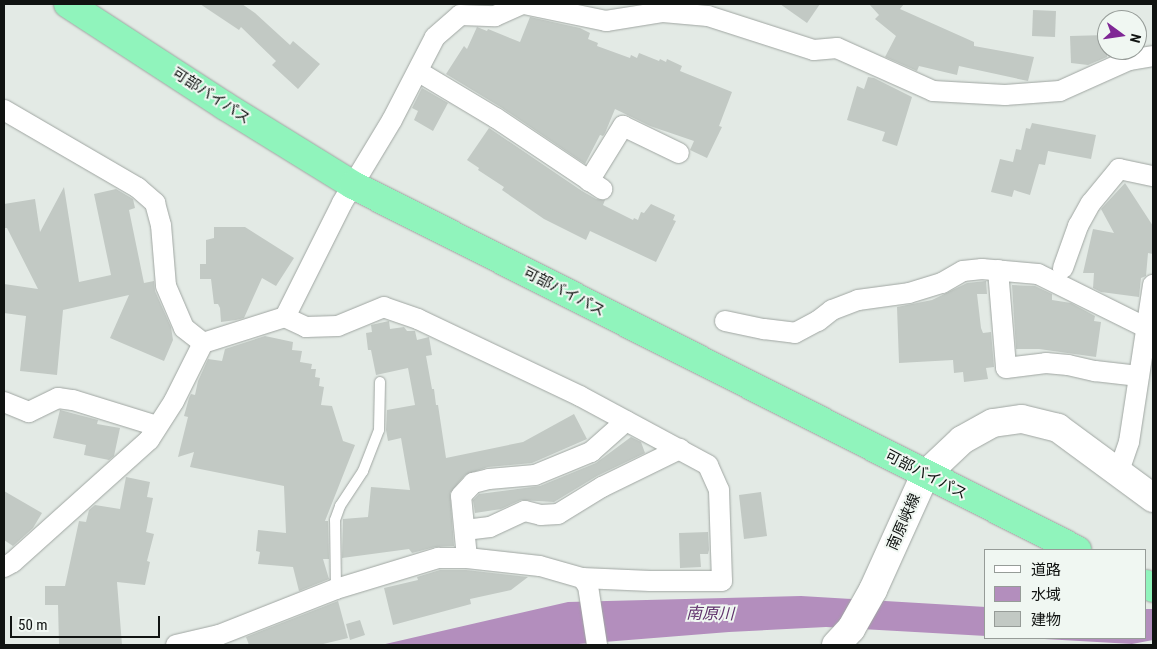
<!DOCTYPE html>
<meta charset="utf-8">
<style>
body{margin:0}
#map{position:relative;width:1157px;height:649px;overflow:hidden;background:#e3eae5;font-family:"Roboto Condensed","Noto Sans JP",sans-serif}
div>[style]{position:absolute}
.water>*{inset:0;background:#b38ebd}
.building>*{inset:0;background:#c2c9c4}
.roads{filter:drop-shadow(0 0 1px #a0a6a2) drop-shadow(0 0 1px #a0a6a2)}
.service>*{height:10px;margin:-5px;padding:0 5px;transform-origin:5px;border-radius:5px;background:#fff}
.minor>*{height:20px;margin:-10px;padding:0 10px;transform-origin:10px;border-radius:10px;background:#fff}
.secondary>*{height:28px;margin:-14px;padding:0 14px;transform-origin:14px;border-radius:14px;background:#fff}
.trunk>*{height:28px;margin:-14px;padding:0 14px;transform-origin:14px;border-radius:14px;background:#90f4bc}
span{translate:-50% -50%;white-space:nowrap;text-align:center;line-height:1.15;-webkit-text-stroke:4px #f0f7f2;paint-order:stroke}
.street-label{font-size:15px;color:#101311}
.water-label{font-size:16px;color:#60326c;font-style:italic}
.frame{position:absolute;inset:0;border:5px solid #101311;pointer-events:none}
.legend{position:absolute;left:984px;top:549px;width:162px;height:90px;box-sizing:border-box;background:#f0f7f2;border:1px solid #969c98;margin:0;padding:6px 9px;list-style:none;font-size:15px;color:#101311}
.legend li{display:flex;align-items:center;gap:10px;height:25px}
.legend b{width:25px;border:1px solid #969c98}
.north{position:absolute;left:1097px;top:10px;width:50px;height:50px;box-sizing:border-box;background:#f0f7f2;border:1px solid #969c98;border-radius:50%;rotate:104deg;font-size:14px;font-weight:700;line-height:20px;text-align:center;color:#101311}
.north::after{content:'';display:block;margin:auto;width:18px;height:22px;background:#7f2795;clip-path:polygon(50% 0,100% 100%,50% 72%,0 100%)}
.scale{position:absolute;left:10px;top:616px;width:150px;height:22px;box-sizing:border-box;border:2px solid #101311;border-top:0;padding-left:6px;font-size:15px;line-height:18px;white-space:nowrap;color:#101311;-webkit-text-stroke:4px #f0f7f2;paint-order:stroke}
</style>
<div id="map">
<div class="water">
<i style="clip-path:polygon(801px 596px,986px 607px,986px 636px,826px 627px,729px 632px,566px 645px,381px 645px,568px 602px)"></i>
<i style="clip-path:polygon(1146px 609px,1153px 609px,1153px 640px,1132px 644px,1027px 638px,1146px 638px)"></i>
</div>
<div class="building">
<i style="clip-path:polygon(200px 4px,242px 4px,255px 13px,290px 45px,293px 41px,320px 64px,298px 89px,272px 65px,276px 61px,241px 27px,239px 30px)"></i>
<i style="clip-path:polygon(780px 4px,820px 4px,807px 23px)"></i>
<i style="clip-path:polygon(869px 4px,904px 4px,900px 9px,974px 42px,974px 46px,1034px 57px,1028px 81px,959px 66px,957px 75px,919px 66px,917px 71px,885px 57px,896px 36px,875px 19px,879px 15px)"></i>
<i style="clip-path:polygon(1033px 10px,1056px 11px,1055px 37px,1032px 36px)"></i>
<i style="clip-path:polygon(530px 17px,580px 28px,590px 33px,588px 39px,598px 43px,597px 46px,630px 58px,631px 55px,637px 58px,639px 53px,659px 61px,660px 59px,666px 62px,667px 59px,682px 66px,680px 71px,732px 92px,719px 126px,722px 127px,707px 158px,690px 150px,694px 141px,650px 126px,615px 109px,605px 133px,603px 136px,600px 135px,585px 164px,502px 108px,446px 74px,464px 46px,467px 49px,477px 27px,487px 31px,488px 29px,520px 42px)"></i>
<i style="clip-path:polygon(1107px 35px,1107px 57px,1088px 65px,1071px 63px,1070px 36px)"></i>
<i style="clip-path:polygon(868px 77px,874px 78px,912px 97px,897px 146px,882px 141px,885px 132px,847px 120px,857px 86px,864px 89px)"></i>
<i style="clip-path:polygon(422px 88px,448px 103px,433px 131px,414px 120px,418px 111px,412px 108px)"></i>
<i style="clip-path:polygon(1032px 123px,1096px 135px,1091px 159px,1048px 151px,1045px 165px,1039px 164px,1030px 195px,1014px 190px,1012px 197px,991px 192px,1000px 159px,1013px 162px,1016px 149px,1021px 150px,1026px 128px,1030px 129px)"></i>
<i style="clip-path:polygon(489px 128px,582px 191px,596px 199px,605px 200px,603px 205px,633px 220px,634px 218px,638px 220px,641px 212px,644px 213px,651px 204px,675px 215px,673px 220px,676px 221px,656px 262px,590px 231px,586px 240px,544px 219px,502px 190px,504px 187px,478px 170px,479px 168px,467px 160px)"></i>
<i style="clip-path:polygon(1125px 183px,1153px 226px,1153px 254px,1148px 253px,1146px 276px,1141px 278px,1139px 297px,1101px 292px,1093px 288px,1094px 273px,1083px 273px,1093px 229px,1114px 233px,1101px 209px)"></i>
<i style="clip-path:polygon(64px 187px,79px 282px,111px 275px,94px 194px,116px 189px,133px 199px,135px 208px,129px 210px,144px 283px,154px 281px,155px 291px,171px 327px,173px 340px,164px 361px,110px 338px,129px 295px,63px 310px,57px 375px,20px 371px,26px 316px,4px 313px,4px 284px,38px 289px,7px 228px,4px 228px,4px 204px,35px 199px,40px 232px)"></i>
<i style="clip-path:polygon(214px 227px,245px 227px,294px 258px,276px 286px,262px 278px,244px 318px,236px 320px,221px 322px,220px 308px,218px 304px,214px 304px,211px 279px,200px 279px,200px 264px,206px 264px,206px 240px,214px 238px)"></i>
<i style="clip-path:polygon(986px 281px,987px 294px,977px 294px,981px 328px,983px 333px,991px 332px,994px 367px,986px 368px,988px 379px,964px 382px,963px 372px,954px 373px,953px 360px,899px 363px,897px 307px,932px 300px,967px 283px)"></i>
<i style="clip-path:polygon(1012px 285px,1035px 286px,1052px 294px,1052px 300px,1071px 303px,1095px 316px,1094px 321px,1101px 322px,1096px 357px,1039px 349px,1016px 349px)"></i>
<i style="clip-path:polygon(389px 321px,390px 329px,404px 327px,407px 331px,415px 331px,417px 340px,429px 337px,432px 355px,426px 356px,432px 389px,434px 389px,436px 405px,438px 405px,446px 458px,523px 442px,574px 414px,587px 439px,532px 463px,488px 467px,465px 475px,450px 493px,454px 546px,435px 547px,412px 553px,409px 549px,342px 558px,343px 519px,368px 517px,371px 487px,410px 490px,401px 438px,388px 441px,386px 430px,387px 410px,415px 405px,408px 368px,376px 375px,371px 350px,368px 350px,366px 333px,372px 332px,371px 325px)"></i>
<i style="clip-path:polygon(265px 336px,293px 342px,292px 350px,302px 351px,300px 362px,312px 364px,311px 369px,316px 369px,315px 377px,320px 378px,319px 386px,324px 387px,321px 405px,332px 406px,343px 441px,355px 445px,325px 521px,328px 521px,329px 559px,323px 559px,329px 579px,299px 591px,293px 567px,258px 564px,260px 552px,256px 551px,258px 530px,286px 533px,284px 486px,190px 467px,194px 452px,178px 457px,188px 417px,184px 416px,189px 398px,191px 394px,195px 395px,198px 381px,208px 359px,222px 361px,225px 349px)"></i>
<i style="clip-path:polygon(60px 410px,98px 420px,97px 424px,120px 428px,114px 456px,109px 460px,84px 455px,86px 445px,53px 438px)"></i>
<i style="clip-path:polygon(631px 437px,641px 442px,645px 453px,597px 476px,554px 502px,521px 500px,501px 509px,475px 513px,473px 500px,479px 494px,540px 486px,596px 463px)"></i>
<i style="clip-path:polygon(126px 477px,150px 482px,147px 497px,153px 498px,146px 532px,154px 534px,147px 561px,150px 562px,145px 585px,117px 582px,122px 645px,59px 645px,58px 605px,45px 605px,45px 586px,65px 586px,79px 521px,86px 522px,89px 510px,95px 505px,120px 509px)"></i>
<i style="clip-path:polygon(4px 491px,42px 513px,33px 528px,13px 546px,4px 540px)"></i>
<i style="clip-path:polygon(761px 492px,767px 536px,744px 539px,739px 495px)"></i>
<i style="clip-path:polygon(708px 532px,709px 550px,708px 554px,700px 554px,701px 567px,680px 568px,679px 533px)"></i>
<i style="clip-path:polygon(440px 570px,466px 570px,528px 577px,511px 590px,470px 599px,471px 604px,393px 625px,384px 588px,418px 580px,417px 577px)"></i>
<i style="clip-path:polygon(338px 601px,348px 638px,319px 645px,249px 645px,246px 637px)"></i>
<i style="clip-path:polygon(360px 620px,365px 635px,350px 640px,346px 624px)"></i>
</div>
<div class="roads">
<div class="service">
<i style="left:336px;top:589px;width:69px;rotate:-90.8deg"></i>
<i style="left:335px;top:520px;width:15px;rotate:-70deg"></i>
<i style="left:340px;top:506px;width:42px;rotate:-56.7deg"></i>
<i style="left:363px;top:471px;width:44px;rotate:-68.7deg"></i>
<i style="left:379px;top:430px;width:48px;rotate:-88.8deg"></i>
</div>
<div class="minor">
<i style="left:524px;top:4px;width:84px;rotate:11.7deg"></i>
<i style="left:606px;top:21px;width:58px;rotate:-9deg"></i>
<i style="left:663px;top:12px;width:45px;rotate:5.1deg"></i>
<i style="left:708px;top:16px;width:111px;rotate:17.8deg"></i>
<i style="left:814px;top:50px;width:23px;rotate:-5deg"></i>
<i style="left:837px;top:48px;width:105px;rotate:24.1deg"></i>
<i style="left:933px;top:91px;width:72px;rotate:3.2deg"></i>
<i style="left:1005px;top:95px;width:55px;rotate:-4.2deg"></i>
<i style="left:1060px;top:91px;width:76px;rotate:-24.2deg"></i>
<i style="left:1129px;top:60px;width:24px;rotate:-9deg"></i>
<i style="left:419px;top:72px;width:90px;rotate:30.9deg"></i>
<i style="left:496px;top:118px;width:128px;rotate:33.8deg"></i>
<i style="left:4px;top:110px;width:155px;rotate:30.2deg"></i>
<i style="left:138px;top:188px;width:23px;rotate:41deg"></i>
<i style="left:155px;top:203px;width:23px;rotate:75deg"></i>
<i style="left:161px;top:225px;width:61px;rotate:85.3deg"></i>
<i style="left:166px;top:286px;width:46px;rotate:66.8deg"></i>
<i style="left:184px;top:328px;width:24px;rotate:38deg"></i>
<i style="left:589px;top:181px;width:65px;rotate:-58.3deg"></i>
<i style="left:623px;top:126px;width:62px;rotate:25.7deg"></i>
<i style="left:1063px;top:268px;width:45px;rotate:-70.3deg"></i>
<i style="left:1078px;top:226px;width:26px;rotate:-61deg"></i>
<i style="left:1091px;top:203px;width:44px;rotate:-50.5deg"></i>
<i style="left:1119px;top:169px;width:35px;rotate:12deg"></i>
<i style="left:998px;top:270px;width:98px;rotate:85.3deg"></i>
<i style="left:1006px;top:368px;width:40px;rotate:-7.1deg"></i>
<i style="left:1046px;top:363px;width:22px;rotate:5deg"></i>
<i style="left:1068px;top:365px;width:28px;rotate:13deg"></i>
<i style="left:1095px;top:371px;width:44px;rotate:6.5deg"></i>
<i style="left:725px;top:321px;width:40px;rotate:12deg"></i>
<i style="left:764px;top:329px;width:31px;rotate:7deg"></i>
<i style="left:795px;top:333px;width:26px;rotate:-28deg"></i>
<i style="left:818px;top:321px;width:18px;rotate:-38deg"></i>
<i style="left:832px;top:310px;width:28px;rotate:-21deg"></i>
<i style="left:858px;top:300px;width:51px;rotate:-7.8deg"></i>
<i style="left:909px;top:293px;width:34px;rotate:-17deg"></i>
<i style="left:942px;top:283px;width:24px;rotate:-30deg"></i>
<i style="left:963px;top:271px;width:19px;rotate:-6deg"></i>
<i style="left:982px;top:269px;width:56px;rotate:5.1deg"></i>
<i style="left:1038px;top:274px;width:128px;rotate:26.4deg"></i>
<i style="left:4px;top:402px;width:27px;rotate:22deg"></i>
<i style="left:29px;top:412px;width:32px;rotate:-26deg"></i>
<i style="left:58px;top:398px;width:15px;rotate:8deg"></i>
<i style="left:73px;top:400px;width:88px;rotate:17.2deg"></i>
<i style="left:1118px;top:474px;width:34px;rotate:-71deg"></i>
<i style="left:1129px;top:442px;width:159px;rotate:-81.3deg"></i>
<i style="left:465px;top:530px;width:25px;rotate:-7deg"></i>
<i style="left:490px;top:527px;width:38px;rotate:-25deg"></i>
<i style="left:525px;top:511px;width:16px;rotate:14deg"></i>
<i style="left:541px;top:515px;width:17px;rotate:-3deg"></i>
<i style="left:558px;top:514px;width:52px;rotate:-31.5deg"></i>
<i style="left:602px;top:487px;width:87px;rotate:-26deg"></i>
<i style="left:467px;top:558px;width:62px;rotate:-95.5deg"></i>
<i style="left:461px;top:496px;width:18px;rotate:-47deg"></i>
<i style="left:473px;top:483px;width:16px;rotate:-14deg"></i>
<i style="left:489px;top:479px;width:46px;rotate:-5deg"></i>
<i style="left:535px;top:475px;width:61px;rotate:-22.3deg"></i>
<i style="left:591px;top:452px;width:47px;rotate:-41.5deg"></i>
<i style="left:4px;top:567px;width:10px;rotate:-29deg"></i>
<i style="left:13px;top:562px;width:183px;rotate:-41.9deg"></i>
<i style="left:149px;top:440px;width:46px;rotate:-57.3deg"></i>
<i style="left:174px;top:401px;width:65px;rotate:-63.4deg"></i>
<i style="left:203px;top:343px;width:86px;rotate:-17.6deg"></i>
<i style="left:285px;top:317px;width:127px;rotate:-63.4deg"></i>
<i style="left:342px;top:203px;width:97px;rotate:-58.9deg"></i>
<i style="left:392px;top:120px;width:93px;rotate:-62.6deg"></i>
<i style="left:435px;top:37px;width:33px;rotate:-41deg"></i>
<i style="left:460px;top:15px;width:35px;rotate:2deg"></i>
<i style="left:495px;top:16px;width:30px;rotate:-24deg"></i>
<i style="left:582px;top:578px;width:10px;rotate:53deg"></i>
<i style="left:588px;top:586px;width:60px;rotate:81.3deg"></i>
<i style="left:176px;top:645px;width:44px;rotate:-13.1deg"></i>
<i style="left:219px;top:635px;width:126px;rotate:-21.5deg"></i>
<i style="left:336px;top:589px;width:107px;rotate:-16.9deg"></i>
<i style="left:438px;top:558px;width:29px"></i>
<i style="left:467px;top:558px;width:73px;rotate:6.3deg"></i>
<i style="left:540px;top:566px;width:44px;rotate:15.9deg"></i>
<i style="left:582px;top:578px;width:68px;rotate:2.5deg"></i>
<i style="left:650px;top:581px;width:72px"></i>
<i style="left:722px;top:581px;width:91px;rotate:-91.9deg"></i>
<i style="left:719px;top:490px;width:27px;rotate:-114deg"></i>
<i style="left:708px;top:465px;width:145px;rotate:-151.7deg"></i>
<i style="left:580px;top:396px;width:179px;rotate:-154.6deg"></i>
<i style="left:418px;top:319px;width:36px;rotate:-161deg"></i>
<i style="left:384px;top:307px;width:50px;rotate:157.6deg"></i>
<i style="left:338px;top:326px;width:32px;rotate:178deg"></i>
<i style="left:306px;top:327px;width:23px;rotate:-155deg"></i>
</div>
<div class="secondary">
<i style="left:836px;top:645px;width:22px;rotate:-47deg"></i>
<i style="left:851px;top:629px;width:45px;rotate:-60.6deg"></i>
<i style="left:873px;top:590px;width:126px;rotate:-65.7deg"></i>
<i style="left:925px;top:475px;width:51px;rotate:-43.4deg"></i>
<i style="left:962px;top:440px;width:35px;rotate:-29deg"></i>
<i style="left:993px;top:423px;width:29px;rotate:-8deg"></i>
<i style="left:1022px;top:419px;width:37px;rotate:14deg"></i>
<i style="left:1058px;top:428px;width:118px;rotate:36.4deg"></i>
</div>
<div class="trunk">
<i style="left:68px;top:4px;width:187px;rotate:33deg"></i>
<i style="left:225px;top:106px;width:150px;rotate:31.7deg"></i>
<i style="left:353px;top:185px;width:811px;rotate:26.75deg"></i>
<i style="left:1146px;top:584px;width:8px;rotate:30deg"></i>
</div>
</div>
<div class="street-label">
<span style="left:211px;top:96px;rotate:33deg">可部バイパス</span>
<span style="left:564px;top:292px;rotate:27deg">可部バイパス</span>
<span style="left:926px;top:475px;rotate:27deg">可部バイパス</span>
<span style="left:904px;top:522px;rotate:-66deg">南原峡線</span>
</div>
<div class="water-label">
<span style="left:710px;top:614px;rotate:1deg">南原川</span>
</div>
<div class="frame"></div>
<ul class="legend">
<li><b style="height:6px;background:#fff"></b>道路</li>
<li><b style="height:14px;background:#b38ebd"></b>水域</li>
<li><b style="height:14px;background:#c2c9c4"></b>建物</li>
</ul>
<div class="north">N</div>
<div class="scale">50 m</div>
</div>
